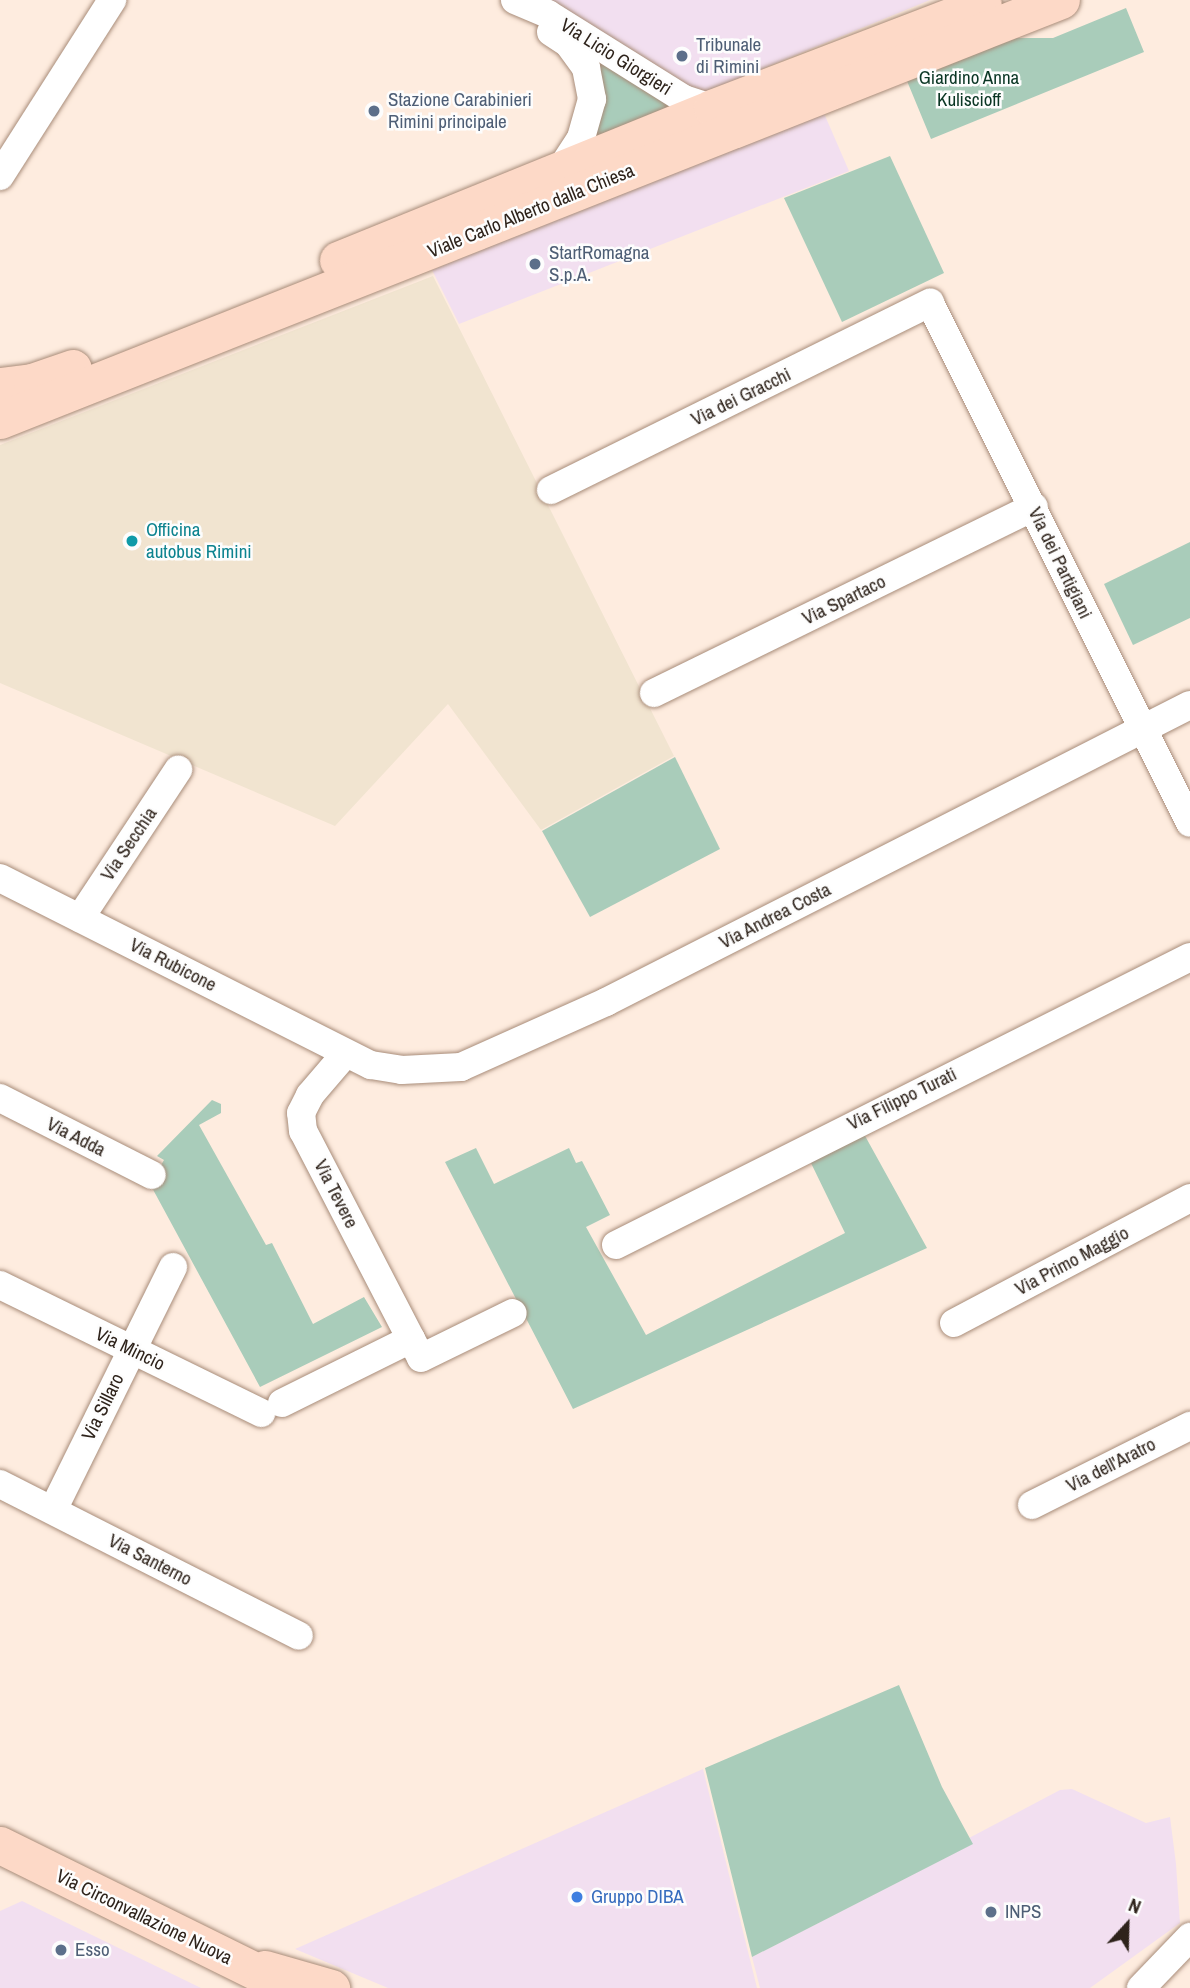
<!DOCTYPE html>
<style>
body{margin:0}
#map{position:relative;width:1190px;height:1988px;overflow:hidden;background:#feecdf;font-family:"Archivo Narrow",sans-serif}
div>[style]{position:absolute}
.commercial>*{inset:0;background:#f2dff0}
.industrial>*{inset:0;background:#f1e4d0}
.green>*{inset:0;background:#a9ccba}
.roads{filter:drop-shadow(0 0 2px #a88c79) drop-shadow(0 0 2px #a88c79)}
.minor>*{height:28px;margin:-14px;padding:0 14px;transform-origin:14px;border-radius:14px;background:#fff}
.major>*{height:37px;margin:-18.5px;padding:0 18.5px;transform-origin:18.5px;border-radius:18.5px;background:#fdd9c7}
.dots>*{width:19px;height:19px;translate:-50% -50%;box-sizing:border-box;border:4px solid #fdfdfd;border-radius:50%}
span{translate:-50% -50%;white-space:nowrap;text-align:center;line-height:1.15;-webkit-text-stroke:5px #fdfdfd;paint-order:stroke}
.service-label{font-size:19px;color:#4e5e75}
.left{translate:0 -50%;text-align:left}
.street-label{font-size:19px;color:#2e231b}
.park-label{font-size:19px;color:#0a3624}
.culture-label{font-size:19px;color:#0d838f}
.shop-label{font-size:19px;color:#366cbe}
.north{position:absolute;left:1092px;top:1890px;width:70px;height:70px;-webkit-text-stroke:5px #fdfdfd;paint-order:stroke;rotate:22deg;font-size:19px;font-weight:700;line-height:28px;text-align:center;color:#2e231b}
.north::after{content:'';display:block;margin:auto;width:24px;height:32px;background:#2e231b;clip-path:polygon(50% 0,100% 100%,50% 72%,0 100%)}
</style>
<div id="map">
<div class="commercial">
<i style="clip-path:polygon(537px 0,930px 0,706px 92px,685px 91px)"></i>
<i style="clip-path:polygon(823px 111px,849px 171px,459px 324px,432px 270px)"></i>
<i style="clip-path:polygon(703px 1769px,757px 1988px,388px 1988px,295px 1949px)"></i>
<i style="clip-path:polygon(1072px 1789px,1146px 1823px,1170px 1817px,1176px 1864px,1180px 1923px,1090px 1988px,760px 1988px,752px 1957px,972px 1844px,969px 1838px,1060px 1790px)"></i>
<i style="clip-path:polygon(22px 1901px,201px 1988px,0 1988px,0 1911px)"></i>
</div>
<div class="industrial">
<i style="clip-path:polygon(433px 276px,674px 756px,541px 830px,448px 704px,335px 826px,0 683px,0 445px)"></i>
</div>
<div class="green">
<i style="clip-path:polygon(1126px 8px,1144px 52px,931px 139px,907px 81px,1013px 38px,1053px 38px)"></i>
<i style="clip-path:polygon(593px 54px,676px 108px,586px 146px)"></i>
<i style="clip-path:polygon(890px 156px,944px 273px,842px 322px,784px 198px)"></i>
<i style="clip-path:polygon(1190px 542px,1190px 618px,1133px 645px,1104px 584px)"></i>
<i style="clip-path:polygon(675px 757px,720px 849px,590px 917px,542px 831px)"></i>
<i style="clip-path:polygon(212px 1100px,221px 1104px,221px 1113px,199px 1125px,266px 1245px,272px 1243px,313px 1324px,364px 1297px,382px 1327px,260px 1387px,150px 1184px,164px 1160px,157px 1156px)"></i>
<i style="clip-path:polygon(864px 1134px,927px 1248px,573px 1409px,445px 1162px,476px 1148px,494px 1184px,569px 1148px,576px 1163px,582px 1161px,610px 1215px,586px 1227px,646px 1335px,845px 1233px,810px 1161px)"></i>
<i style="clip-path:polygon(899px 1685px,942px 1787px,973px 1844px,752px 1957px,705px 1768px)"></i>
</div>
<div class="roads">
<div class="minor">
<i style="left:515px;top:0;width:36px;rotate:23deg"></i>
<i style="left:548px;top:14px;width:160px;rotate:32deg"></i>
<i style="left:684px;top:99px;width:29px;rotate:18deg"></i>
<i style="left:551px;top:32px;width:20px;rotate:33deg"></i>
<i style="left:568px;top:43px;width:31px;rotate:54deg"></i>
<i style="left:586px;top:68px;width:32px;rotate:79deg"></i>
<i style="left:592px;top:99px;width:41px;rotate:105.8deg"></i>
<i style="left:581px;top:138px;width:37px;rotate:123deg"></i>
<i style="left:0;top:176px;width:209px;rotate:-57.5deg"></i>
<i style="left:551px;top:490px;width:423px;rotate:-26.3deg"></i>
<i style="left:930px;top:303px;width:581px;rotate:63.43deg"></i>
<i style="left:654px;top:693px;width:423px;rotate:-26.1deg"></i>
<i style="left:0;top:878px;width:415px;rotate:26.8deg"></i>
<i style="left:371px;top:1065px;width:31px;rotate:9deg"></i>
<i style="left:402px;top:1070px;width:59px;rotate:-2.9deg"></i>
<i style="left:461px;top:1067px;width:159px;rotate:-24.1deg"></i>
<i style="left:606px;top:1002px;width:655px;rotate:-26.96deg"></i>
<i style="left:80px;top:918px;width:178px;rotate:-56.5deg"></i>
<i style="left:0;top:1098px;width:170px;rotate:26.9deg"></i>
<i style="left:616px;top:1245px;width:642px;rotate:-26.64deg"></i>
<i style="left:0;top:1285px;width:291px;rotate:26.1deg"></i>
<i style="left:954px;top:1323px;width:267px;rotate:-27.9deg"></i>
<i style="left:411px;top:1339px;width:21px;rotate:62deg"></i>
<i style="left:421px;top:1358px;width:102px;rotate:-26.1deg"></i>
<i style="left:282px;top:1403px;width:144px;rotate:-26.4deg"></i>
<i style="left:411px;top:1339px;width:234px;rotate:-117.4deg"></i>
<i style="left:303px;top:1131px;width:18px;rotate:-96deg"></i>
<i style="left:301px;top:1113px;width:20px;rotate:-63deg"></i>
<i style="left:310px;top:1095px;width:55px;rotate:-49.4deg"></i>
<i style="left:0;top:1484px;width:335px;rotate:26.9deg"></i>
<i style="left:1032px;top:1505px;width:177px;rotate:-26.6deg"></i>
<i style="left:53px;top:1510px;width:271px;rotate:-63.7deg"></i>
<i style="left:1141px;top:1988px;width:71px;rotate:-46.1deg"></i>
</div>
<div class="major">
<i style="left:338px;top:260px;width:404px;rotate:-22.1deg"></i>
<i style="left:712px;top:108px;width:290px;rotate:-21deg"></i>
<i style="left:0;top:386px;width:32px;rotate:-7deg"></i>
<i style="left:32px;top:382px;width:43px;rotate:-18.9deg"></i>
<i style="left:0;top:420px;width:1141px;rotate:-21.6deg"></i>
<i style="left:0;top:1845px;width:322px;rotate:26.3deg"></i>
<i style="left:265px;top:1969px;width:69px;rotate:16.1deg"></i>
</div>
</div>
<div class="dots">
<i style="left:682px;top:56px;background:#5c6f8a"></i>
<i style="left:374px;top:111px;background:#5c6f8a"></i>
<i style="left:535px;top:264px;background:#5c6f8a"></i>
<i style="left:132px;top:541px;background:#0f9aa8"></i>
<i style="left:577px;top:1897px;background:#3f7fe0"></i>
<i style="left:991px;top:1912px;background:#5c6f8a"></i>
<i style="left:61px;top:1950px;background:#5c6f8a"></i>
</div>
<div class="service-label">
<span class="left" style="left:696px;top:56px">Tribunale<br>di Rimini</span>
<span class="left" style="left:388px;top:111px">Stazione Carabinieri<br>Rimini principale</span>
<span class="left" style="left:549px;top:264px">StartRomagna<br>S.p.A.</span>
<span class="left" style="left:1005px;top:1912px">INPS</span>
<span class="left" style="left:75px;top:1950px">Esso</span>
</div>
<div class="street-label">
<span style="left:616px;top:57px;rotate:32deg">Via Licio Giorgieri</span>
<span style="left:531px;top:211px;rotate:-22deg">Viale Carlo Alberto dalla Chiesa</span>
<span style="left:741px;top:397px;rotate:-26deg">Via dei Gracchi</span>
<span style="left:1060px;top:563px;rotate:64deg">Via dei Partigiani</span>
<span style="left:844px;top:600px;rotate:-26deg">Via Spartaco</span>
<span style="left:129px;top:844px;rotate:-56deg">Via Secchia</span>
<span style="left:775px;top:916px;rotate:-27deg">Via Andrea Costa</span>
<span style="left:173px;top:965px;rotate:27deg">Via Rubicone</span>
<span style="left:902px;top:1099px;rotate:-26deg">Via Filippo Turati</span>
<span style="left:76px;top:1137px;rotate:27deg">Via Adda</span>
<span style="left:336px;top:1194px;rotate:63deg">Via Tevere</span>
<span style="left:1072px;top:1261px;rotate:-28deg">Via Primo Maggio</span>
<span style="left:130px;top:1349px;rotate:26deg">Via Mincio</span>
<span style="left:103px;top:1407px;rotate:-64deg">Via Sillaro</span>
<span style="left:1111px;top:1465px;rotate:-27deg">Via dell'Aratro</span>
<span style="left:150px;top:1560px;rotate:27deg">Via Santerno</span>
<span style="left:144px;top:1917px;rotate:26deg">Via Circonvallazione Nuova</span>
</div>
<div class="park-label">
<span style="left:969px;top:89px">Giardino Anna<br>Kuliscioff</span>
</div>
<div class="culture-label">
<span class="left" style="left:146px;top:541px">Officina<br>autobus Rimini</span>
</div>
<div class="shop-label">
<span class="left" style="left:591px;top:1897px">Gruppo DIBA</span>
</div>
<div class="north">N</div>
</div>
